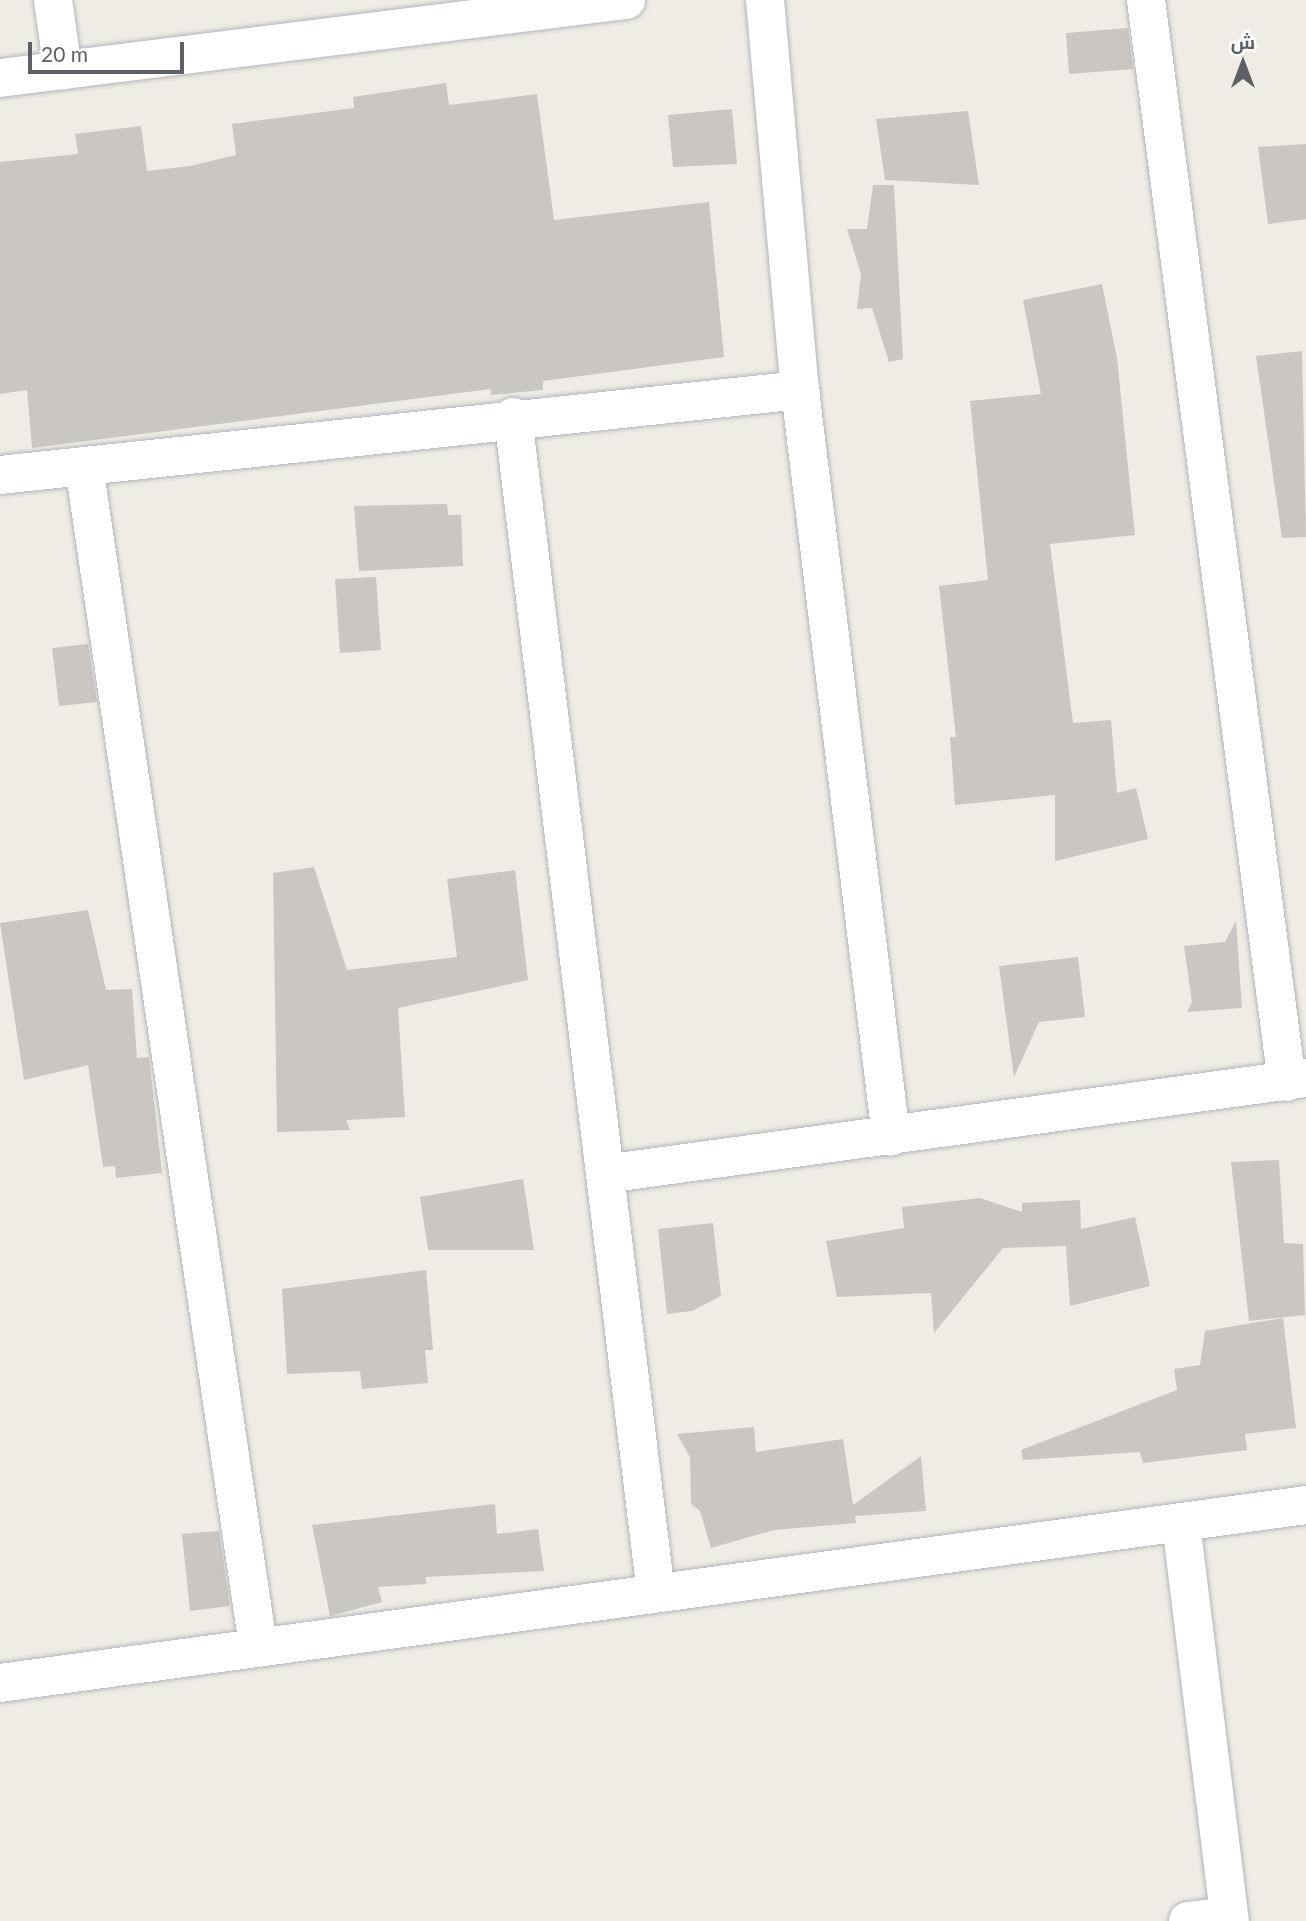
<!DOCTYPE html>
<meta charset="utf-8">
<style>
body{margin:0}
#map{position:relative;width:1306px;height:1921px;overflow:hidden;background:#efece5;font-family:Lato,Cairo,sans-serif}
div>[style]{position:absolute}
.building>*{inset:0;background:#cac7c2}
.roads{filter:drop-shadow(0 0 2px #b2b6ba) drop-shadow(0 0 2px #b2b6ba)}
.street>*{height:38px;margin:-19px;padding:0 19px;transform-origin:19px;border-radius:19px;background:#fff}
span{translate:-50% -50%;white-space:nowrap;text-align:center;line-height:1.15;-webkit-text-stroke:5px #fff;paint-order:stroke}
.north{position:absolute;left:1208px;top:28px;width:70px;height:70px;-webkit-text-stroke:5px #fff;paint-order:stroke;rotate:0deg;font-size:19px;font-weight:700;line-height:28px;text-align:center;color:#5d6165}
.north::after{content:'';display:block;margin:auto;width:24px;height:32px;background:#5d6165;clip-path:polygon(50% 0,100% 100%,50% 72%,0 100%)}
.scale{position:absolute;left:28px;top:42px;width:156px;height:32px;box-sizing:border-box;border:4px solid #5d6165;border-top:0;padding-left:9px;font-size:21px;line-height:24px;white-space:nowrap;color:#5d6165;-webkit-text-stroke:5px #fff;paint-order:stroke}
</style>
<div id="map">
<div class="building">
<i style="clip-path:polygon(1128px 28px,1133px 69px,1069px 74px,1066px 33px)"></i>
<i style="clip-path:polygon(446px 83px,449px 105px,537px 94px,554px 220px,709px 202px,724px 357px,543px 381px,543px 390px,491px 395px,491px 389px,32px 448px,27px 390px,0 394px,0 162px,78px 154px,75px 134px,141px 126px,147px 171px,190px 166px,236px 155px,232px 124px,354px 108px,353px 97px)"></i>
<i style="clip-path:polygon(732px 109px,737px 164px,673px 167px,668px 115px)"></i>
<i style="clip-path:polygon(968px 111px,979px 185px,885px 180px,876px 119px)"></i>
<i style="clip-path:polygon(1306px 144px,1306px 219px,1268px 224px,1258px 147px)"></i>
<i style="clip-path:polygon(873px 185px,894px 185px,903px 359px,889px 362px,872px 308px,857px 309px,861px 274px,847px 229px,867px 229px)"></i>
<i style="clip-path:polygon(1102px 284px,1117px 358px,1135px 535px,1050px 544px,1073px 723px,1111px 720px,1117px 793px,1136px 788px,1148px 839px,1055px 861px,1055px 795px,955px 805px,950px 737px,956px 737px,939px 586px,988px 580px,970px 401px,1041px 394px,1023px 300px)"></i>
<i style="clip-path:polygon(1302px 351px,1306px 537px,1282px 538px,1256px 356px)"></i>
<i style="clip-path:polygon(447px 504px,448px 515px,461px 515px,463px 566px,359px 571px,354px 506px)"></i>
<i style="clip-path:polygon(376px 577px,381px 650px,340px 653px,335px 579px)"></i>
<i style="clip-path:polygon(88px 644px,97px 702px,59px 706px,52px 648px)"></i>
<i style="clip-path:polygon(314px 867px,347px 970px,457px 957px,447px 879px,515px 870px,528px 980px,398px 1008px,405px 1117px,346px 1120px,350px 1130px,277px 1132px,273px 873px)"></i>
<i style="clip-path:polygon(88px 910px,106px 990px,132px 989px,137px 1058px,149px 1057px,162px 1173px,116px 1178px,115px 1166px,103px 1167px,88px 1065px,24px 1080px,0 923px)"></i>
<i style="clip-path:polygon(1236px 921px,1242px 1008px,1187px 1012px,1192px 1002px,1184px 946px,1225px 942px)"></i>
<i style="clip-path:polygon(1078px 957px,1085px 1017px,1039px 1022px,1014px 1077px,999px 966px)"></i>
<i style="clip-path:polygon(1279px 1160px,1284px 1243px,1303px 1244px,1305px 1315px,1249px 1321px,1231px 1162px)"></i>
<i style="clip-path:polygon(523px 1179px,534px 1250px,428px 1250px,420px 1197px)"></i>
<i style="clip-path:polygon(980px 1198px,1022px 1212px,1022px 1203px,1080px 1200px,1081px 1229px,1135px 1217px,1150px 1286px,1070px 1306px,1066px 1246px,1003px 1248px,934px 1333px,931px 1293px,837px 1297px,826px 1241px,904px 1228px,902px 1207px)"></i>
<i style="clip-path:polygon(713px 1223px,721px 1296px,692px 1311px,667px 1314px,658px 1229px)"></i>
<i style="clip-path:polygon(426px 1270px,433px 1350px,425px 1350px,428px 1383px,362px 1389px,360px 1371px,287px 1374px,282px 1289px)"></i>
<i style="clip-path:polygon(1283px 1318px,1296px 1428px,1245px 1434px,1247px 1450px,1143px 1463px,1140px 1452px,1023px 1460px,1021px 1450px,1177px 1390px,1174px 1369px,1200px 1365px,1205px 1331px)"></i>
<i style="clip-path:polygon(754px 1427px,756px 1452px,843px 1439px,853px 1505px,921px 1456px,926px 1511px,855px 1516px,856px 1523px,774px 1530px,711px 1548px,700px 1511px,691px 1504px,690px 1457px,677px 1434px)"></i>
<i style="clip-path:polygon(495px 1504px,497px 1534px,538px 1529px,544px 1571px,426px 1577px,426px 1584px,378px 1587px,382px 1602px,330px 1616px,312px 1525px)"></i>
<i style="clip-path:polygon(219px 1531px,230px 1606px,190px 1611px,182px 1534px)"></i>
</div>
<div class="roads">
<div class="street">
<i style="left:53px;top:0;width:71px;rotate:81.9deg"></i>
<i style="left:765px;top:0;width:392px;rotate:84.9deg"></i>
<i style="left:800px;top:390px;width:752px;rotate:83.05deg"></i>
<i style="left:1146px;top:0;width:1091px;rotate:82.58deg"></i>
<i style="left:0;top:78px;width:631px;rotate:-7.1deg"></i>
<i style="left:513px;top:417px;width:1185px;rotate:83.07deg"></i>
<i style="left:84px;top:466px;width:1193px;rotate:81.61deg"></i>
<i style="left:0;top:475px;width:805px;rotate:-6.06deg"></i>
<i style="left:605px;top:1174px;width:708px;rotate:-7.8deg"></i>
<i style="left:1181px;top:1523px;width:401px;rotate:83deg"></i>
<i style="left:0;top:1683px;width:1318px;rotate:-7.76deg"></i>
<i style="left:1188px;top:1921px;width:41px;rotate:-7deg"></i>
</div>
</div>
<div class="north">ش</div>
<div class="scale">20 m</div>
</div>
